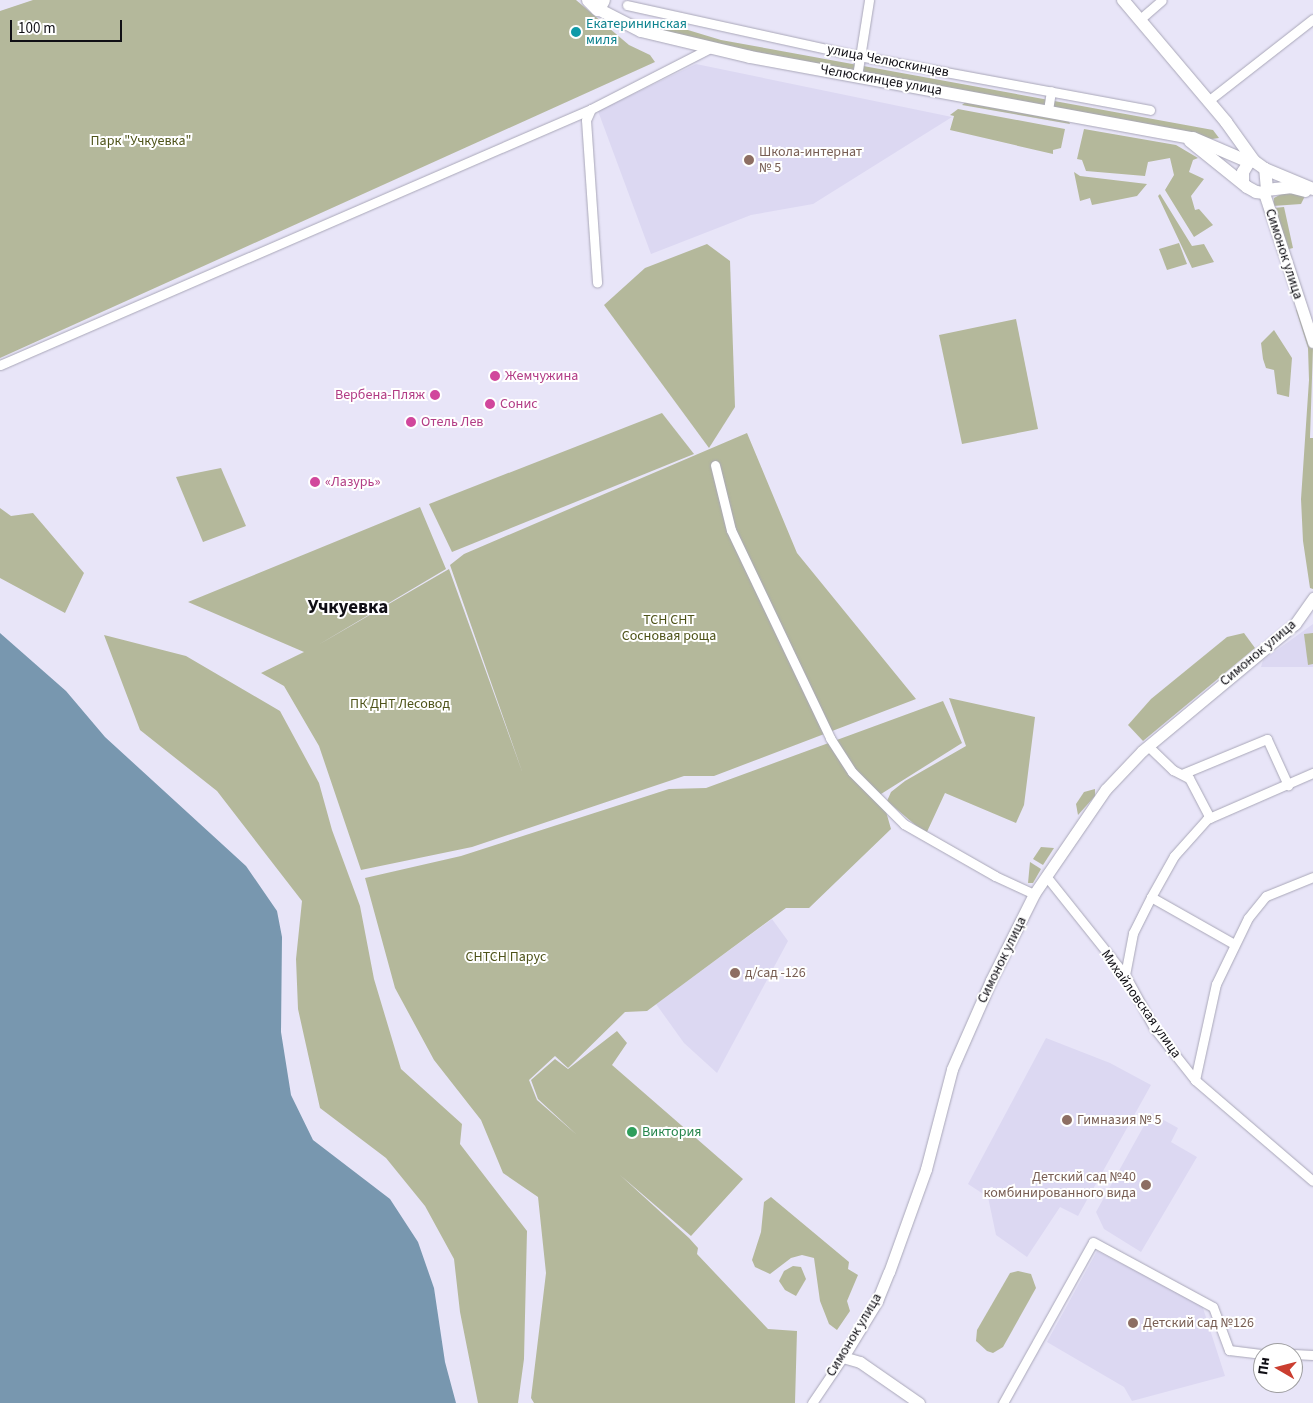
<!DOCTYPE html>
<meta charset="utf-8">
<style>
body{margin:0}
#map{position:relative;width:1313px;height:1403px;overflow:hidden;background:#e8e5f8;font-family:"Source Sans 3",sans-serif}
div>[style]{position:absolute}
.built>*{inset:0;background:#dcd8f2}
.green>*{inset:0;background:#b4b89b}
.water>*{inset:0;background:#7897af}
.roads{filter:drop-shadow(0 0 1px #a9a7b8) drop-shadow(0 0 1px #a9a7b8)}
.minor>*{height:9px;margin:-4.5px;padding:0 4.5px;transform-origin:4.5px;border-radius:4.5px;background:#fff}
.tertiary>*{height:11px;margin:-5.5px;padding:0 5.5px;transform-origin:5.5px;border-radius:5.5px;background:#fff}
.secondary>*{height:12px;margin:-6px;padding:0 6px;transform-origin:6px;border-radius:6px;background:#fff}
.primary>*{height:14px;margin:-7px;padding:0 7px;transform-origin:7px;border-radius:7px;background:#fff}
.dots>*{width:14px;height:14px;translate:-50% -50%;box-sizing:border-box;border:2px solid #fff;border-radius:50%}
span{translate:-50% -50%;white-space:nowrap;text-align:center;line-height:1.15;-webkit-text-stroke:4px #fff;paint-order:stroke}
.culture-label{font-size:14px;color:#0d838f}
.left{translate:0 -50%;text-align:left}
.street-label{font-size:14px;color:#100f15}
.park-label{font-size:14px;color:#4e5319}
.education-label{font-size:14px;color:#785e54}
.right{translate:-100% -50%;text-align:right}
.hotel-label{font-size:14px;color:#b23c85}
.leisure-label{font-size:14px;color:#27864d}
.district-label{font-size:19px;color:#100f15;font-weight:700}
.north{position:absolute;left:1253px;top:1343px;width:50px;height:50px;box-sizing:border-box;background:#fff;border:1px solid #9f9fa1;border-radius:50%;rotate:278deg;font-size:14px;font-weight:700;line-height:20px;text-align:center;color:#100f15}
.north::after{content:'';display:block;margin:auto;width:18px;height:22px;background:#cb3e30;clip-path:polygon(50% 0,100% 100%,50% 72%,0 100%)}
.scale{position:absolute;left:10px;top:20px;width:112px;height:22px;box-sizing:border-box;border:2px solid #100f15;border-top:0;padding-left:6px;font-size:15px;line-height:18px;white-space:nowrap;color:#100f15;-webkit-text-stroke:4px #fff;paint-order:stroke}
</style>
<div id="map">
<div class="built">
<i style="clip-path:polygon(696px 64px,952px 117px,813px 204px,751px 215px,651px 254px,598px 111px)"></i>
<i style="clip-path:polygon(1313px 624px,1313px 667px,1261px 667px,1263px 660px)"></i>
<i style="clip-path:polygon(772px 919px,788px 941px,717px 1073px,684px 1043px,656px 1004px)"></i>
<i style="clip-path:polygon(1046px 1038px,1110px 1063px,1151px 1085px,1078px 1216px,1060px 1207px,1027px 1257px,996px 1235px,988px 1197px,968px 1184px)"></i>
<i style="clip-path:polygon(1151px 1113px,1178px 1128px,1171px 1142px,1197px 1157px,1141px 1252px,1104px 1229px,1096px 1212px)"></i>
<i style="clip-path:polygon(1097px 1251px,1202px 1305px,1225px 1376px,1132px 1401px,1124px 1387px,1047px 1342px)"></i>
</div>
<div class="green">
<i style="clip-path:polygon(33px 0,576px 0,629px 45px,650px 55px,655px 62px,0 358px,0 11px)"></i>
<i style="clip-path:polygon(668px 24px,721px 40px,1213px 130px,1219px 138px,1212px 139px,896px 80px,662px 33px)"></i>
<i style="clip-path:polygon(968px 100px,1068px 119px,1070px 124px,962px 105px)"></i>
<i style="clip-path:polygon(958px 109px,1065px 129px,1061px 148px,1053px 150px,1053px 154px,950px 130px,954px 116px,950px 115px)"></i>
<i style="clip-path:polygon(1084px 129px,1176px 145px,1198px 158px,1193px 160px,1189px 172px,1204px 179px,1191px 196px,1195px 210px,1199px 209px,1213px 225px,1194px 237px,1165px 190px,1174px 175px,1170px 158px,1148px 162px,1145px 176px,1086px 171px,1082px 160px,1077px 159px)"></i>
<i style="clip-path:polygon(1074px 172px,1080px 176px,1147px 184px,1137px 196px,1092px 205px,1090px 198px,1080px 201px)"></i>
<i style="clip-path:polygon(1285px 192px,1305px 196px,1301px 204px,1273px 206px,1274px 198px)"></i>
<i style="clip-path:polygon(1160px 194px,1192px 246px,1204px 244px,1214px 262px,1192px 268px,1158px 196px)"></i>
<i style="clip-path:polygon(1284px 207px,1293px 248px,1285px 250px,1274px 208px)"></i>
<i style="clip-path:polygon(1179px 243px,1187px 264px,1167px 270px,1159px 249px)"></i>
<i style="clip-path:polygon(707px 244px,730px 261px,735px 407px,709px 448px,604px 305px,645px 268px)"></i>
<i style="clip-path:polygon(1300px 308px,1313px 347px,1310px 438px,1313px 438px,1313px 589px,1310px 588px,1303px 541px,1301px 499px,1309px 380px,1308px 348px,1296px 310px)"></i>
<i style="clip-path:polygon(1016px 319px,1038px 429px,962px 444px,939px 335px)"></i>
<i style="clip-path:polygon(1274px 330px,1292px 358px,1289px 397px,1277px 394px,1274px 370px,1266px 368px,1263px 359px,1261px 343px)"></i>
<i style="clip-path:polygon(662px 413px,694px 454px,452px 552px,429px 504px)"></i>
<i style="clip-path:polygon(747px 433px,797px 553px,916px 699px,714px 776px,684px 776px,472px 847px,361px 870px,319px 746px,284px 686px,261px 673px,304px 652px,188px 602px,420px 507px,446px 569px,318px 645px,449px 569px,523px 774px,450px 565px,464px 554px)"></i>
<i style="clip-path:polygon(221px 468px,246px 526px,203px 542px,176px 477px)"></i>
<i style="clip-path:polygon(0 508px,11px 516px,33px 513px,84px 573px,65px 613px,0 578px)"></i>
<i style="clip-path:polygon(1244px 633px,1255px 648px,1143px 741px,1128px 725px,1151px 699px,1227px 637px)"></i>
<i style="clip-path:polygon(1313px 633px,1313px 664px,1308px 665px,1304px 634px)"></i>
<i style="clip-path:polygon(104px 635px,186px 656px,280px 711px,319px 783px,332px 830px,360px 906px,374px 979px,401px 1069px,462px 1124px,460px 1144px,527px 1231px,524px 1359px,518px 1403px,478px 1403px,460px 1312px,454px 1259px,425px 1206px,386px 1158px,320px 1108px,298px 1009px,296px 959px,302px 901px,217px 791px,140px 730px)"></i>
<i style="clip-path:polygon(949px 698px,1035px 717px,1024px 805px,1016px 823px,945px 793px,926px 834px,887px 801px,891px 792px,905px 781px,966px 746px)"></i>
<i style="clip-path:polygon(943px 701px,962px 743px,881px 794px,891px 829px,809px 908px,786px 908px,647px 1011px,625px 1012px,568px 1068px,555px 1056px,529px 1080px,537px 1100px,577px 1135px,538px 1099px,531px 1080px,555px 1059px,568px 1069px,617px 1031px,627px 1043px,612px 1065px,743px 1179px,691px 1236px,620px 1175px,689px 1238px,698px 1248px,697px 1254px,768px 1329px,797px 1331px,795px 1403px,534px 1403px,531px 1398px,546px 1273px,538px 1197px,503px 1173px,481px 1120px,434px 1060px,395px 988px,365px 878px,461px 856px,669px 789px,706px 788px)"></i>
<i style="clip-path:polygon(1095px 789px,1095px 796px,1078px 815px,1076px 804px,1084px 792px)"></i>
<i style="clip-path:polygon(1041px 847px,1054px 848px,1043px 865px,1033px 859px)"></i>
<i style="clip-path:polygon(1030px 862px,1041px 869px,1033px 883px,1028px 883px)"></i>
<i style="clip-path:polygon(771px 1197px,849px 1262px,848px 1269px,858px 1275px,847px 1301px,850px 1311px,837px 1330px,829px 1324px,820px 1301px,814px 1258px,802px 1255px,791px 1258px,770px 1274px,755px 1267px,752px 1260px,761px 1232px,764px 1202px)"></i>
<i style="clip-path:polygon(793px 1266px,801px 1267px,806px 1279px,796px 1296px,785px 1290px,779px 1281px,784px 1271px)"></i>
<i style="clip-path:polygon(1018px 1271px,1031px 1274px,1036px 1288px,1003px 1347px,993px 1353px,987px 1351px,976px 1341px,977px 1330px,1010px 1273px)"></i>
</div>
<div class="water">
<i style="clip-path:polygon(0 633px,66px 691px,105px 737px,246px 866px,277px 911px,282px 937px,281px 1032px,291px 1095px,313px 1140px,390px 1199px,418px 1242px,434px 1288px,445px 1362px,456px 1403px,0 1403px)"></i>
</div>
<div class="roads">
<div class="minor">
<i style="left:627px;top:5px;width:238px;rotate:12.4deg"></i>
<i style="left:859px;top:56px;width:296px;rotate:10.5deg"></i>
<i style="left:1139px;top:20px;width:30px;rotate:-41deg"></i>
<i style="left:857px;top:76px;width:77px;rotate:-81deg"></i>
<i style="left:1208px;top:101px;width:133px;rotate:-38deg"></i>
<i style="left:591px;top:109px;width:12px;rotate:114deg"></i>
<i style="left:586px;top:120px;width:163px;rotate:86.1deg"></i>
<i style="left:1048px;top:110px;width:19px;rotate:-81deg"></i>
<i style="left:0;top:365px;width:644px;rotate:-23.42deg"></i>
<i style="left:591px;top:109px;width:134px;rotate:-27.1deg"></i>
<i style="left:715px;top:465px;width:67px;rotate:76.2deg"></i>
<i style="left:731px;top:530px;width:230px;rotate:64.5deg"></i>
<i style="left:830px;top:738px;width:40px;rotate:57.1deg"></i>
<i style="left:852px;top:772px;width:74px;rotate:45deg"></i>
<i style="left:904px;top:824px;width:105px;rotate:29.7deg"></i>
<i style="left:995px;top:876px;width:43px;rotate:24.8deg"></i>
<i style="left:1148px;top:746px;width:35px;rotate:44deg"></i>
<i style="left:1173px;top:770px;width:18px;rotate:27deg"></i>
<i style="left:1189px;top:778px;width:45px;rotate:62.3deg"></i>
<i style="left:1182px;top:774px;width:92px;rotate:-22.4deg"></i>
<i style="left:1267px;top:739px;width:51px;rotate:65.5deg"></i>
<i style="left:1046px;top:876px;width:127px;rotate:51.4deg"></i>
<i style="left:1125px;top:975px;width:60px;rotate:61.3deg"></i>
<i style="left:1154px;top:1028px;width:66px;rotate:51.7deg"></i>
<i style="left:1195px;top:1080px;width:155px;rotate:40.6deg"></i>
<i style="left:1151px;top:897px;width:95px;rotate:29.5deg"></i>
<i style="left:1125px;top:975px;width:43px;rotate:-79.2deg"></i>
<i style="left:1133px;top:933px;width:40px;rotate:-63.4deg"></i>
<i style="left:1151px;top:897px;width:47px;rotate:-60.7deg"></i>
<i style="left:1174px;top:856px;width:50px;rotate:-48.3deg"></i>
<i style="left:1207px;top:819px;width:116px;rotate:-23.5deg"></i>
<i style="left:1195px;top:1080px;width:98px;rotate:-77.7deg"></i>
<i style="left:1216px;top:984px;width:73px;rotate:-64.1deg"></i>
<i style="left:1248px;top:918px;width:28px;rotate:-51deg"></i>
<i style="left:1266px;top:896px;width:51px;rotate:-22deg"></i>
<i style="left:1293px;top:1354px;width:20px;rotate:3deg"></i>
<i style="left:812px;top:1403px;width:55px;rotate:-56deg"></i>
<i style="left:1003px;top:1403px;width:184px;rotate:-60.8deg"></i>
<i style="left:1093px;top:1242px;width:136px;rotate:28.4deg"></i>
<i style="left:1213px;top:1307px;width:46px;rotate:69.6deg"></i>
<i style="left:1229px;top:1350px;width:34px;rotate:7deg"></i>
</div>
<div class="tertiary">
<i style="left:1264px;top:193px;width:157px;rotate:71.8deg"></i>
<i style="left:919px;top:1403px;width:72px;rotate:-145.2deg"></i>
<i style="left:860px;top:1362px;width:18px;rotate:-164deg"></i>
<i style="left:843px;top:1357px;width:66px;rotate:-58.7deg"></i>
<i style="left:877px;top:1301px;width:31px;rotate:-68deg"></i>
<i style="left:889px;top:1272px;width:109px;rotate:-70.2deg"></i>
<i style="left:926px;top:1169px;width:103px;rotate:-75.4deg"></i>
<i style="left:952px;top:1069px;width:97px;rotate:-66.3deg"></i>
<i style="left:991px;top:980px;width:96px;rotate:-63.4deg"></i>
<i style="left:1034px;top:894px;width:127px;rotate:-55.6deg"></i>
<i style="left:1106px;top:789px;width:52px;rotate:-46.5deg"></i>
<i style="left:1142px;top:751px;width:199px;rotate:-39.7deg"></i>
<i style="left:1295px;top:624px;width:32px;rotate:-55deg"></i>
</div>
<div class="secondary">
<i style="left:1123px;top:0;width:160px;rotate:49.8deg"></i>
<i style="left:1226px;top:122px;width:48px;rotate:54.3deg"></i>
<i style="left:598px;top:9px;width:48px;rotate:27.1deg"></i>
<i style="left:641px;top:31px;width:112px;rotate:13.4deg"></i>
<i style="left:750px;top:57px;width:450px;rotate:10.4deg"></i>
<i style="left:1193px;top:138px;width:61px;rotate:23.2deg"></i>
<i style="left:1190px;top:141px;width:73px;rotate:38.9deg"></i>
<i style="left:1247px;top:187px;width:10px;rotate:29deg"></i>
<i style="left:1256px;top:192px;width:8px;rotate:7deg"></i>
<i style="left:1264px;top:193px;width:4px;rotate:-45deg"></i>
<i style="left:1267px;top:190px;width:21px;rotate:-95deg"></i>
<i style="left:1265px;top:169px;width:14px;rotate:-144deg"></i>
<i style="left:1254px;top:161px;width:5px;rotate:169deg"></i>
<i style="left:1249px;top:162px;width:12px;rotate:121deg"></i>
<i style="left:1243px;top:172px;width:11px;rotate:90deg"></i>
<i style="left:1265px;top:169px;width:52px;rotate:22.6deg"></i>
<i style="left:1267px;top:190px;width:23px;rotate:-7deg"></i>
<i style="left:1290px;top:187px;width:16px;rotate:14deg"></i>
</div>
<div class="primary">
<i style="left:589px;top:0;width:13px;rotate:45deg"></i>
<i style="left:598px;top:9px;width:10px;rotate:-61deg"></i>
</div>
</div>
<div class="dots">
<i style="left:576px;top:32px;background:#0f9aa8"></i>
<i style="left:749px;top:160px;background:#8d6e63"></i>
<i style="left:495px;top:376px;background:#d1479c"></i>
<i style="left:435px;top:395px;background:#d1479c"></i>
<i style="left:490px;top:404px;background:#d1479c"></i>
<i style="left:411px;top:422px;background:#d1479c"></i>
<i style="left:315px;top:482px;background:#d1479c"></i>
<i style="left:735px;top:973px;background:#8d6e63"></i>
<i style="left:1067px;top:1120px;background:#8d6e63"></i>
<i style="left:632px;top:1132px;background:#2e9e5b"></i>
<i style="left:1146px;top:1185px;background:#8d6e63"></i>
<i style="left:1133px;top:1323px;background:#8d6e63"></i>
</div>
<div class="culture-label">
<span class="left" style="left:586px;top:32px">Екатерининская<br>миля</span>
</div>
<div class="street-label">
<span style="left:888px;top:61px;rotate:11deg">улица Челюскинцев</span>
<span style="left:881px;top:80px;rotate:10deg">Челюскинцев улица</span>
<span style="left:1284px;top:254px;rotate:72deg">Симонок улица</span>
<span style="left:1258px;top:653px;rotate:-40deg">Симонок улица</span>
<span style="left:1002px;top:960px;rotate:-64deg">Симонок улица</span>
<span style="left:1141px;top:1004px;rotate:55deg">Михайловская улица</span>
<span style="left:854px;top:1335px;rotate:-59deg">Симонок улица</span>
</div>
<div class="park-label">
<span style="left:141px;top:141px">Парк "Учкуевка"</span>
<span style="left:669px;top:628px">ТСН СНТ<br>Сосновая роща</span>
<span style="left:400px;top:704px">ПК ДНТ Лесовод</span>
<span style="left:506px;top:957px">СНТСН Парус</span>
</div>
<div class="education-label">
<span class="left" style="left:759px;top:160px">Школа-интернат<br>№ 5</span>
<span class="left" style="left:745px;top:973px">д/сад -126</span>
<span class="left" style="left:1077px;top:1120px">Гимназия № 5</span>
<span class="right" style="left:1136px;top:1185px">Детский сад №40<br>комбинированного вида</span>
<span class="left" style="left:1143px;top:1323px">Детский сад №126</span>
</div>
<div class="hotel-label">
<span class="left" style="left:505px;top:376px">Жемчужина</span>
<span class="right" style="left:425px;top:395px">Вербена-Пляж</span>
<span class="left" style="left:500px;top:404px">Сонис</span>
<span class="left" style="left:421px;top:422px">Отель Лев</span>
<span class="left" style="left:325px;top:482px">«Лазурь»</span>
</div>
<div class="leisure-label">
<span class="left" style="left:642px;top:1132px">Виктория</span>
</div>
<div class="district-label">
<span style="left:348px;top:608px">Учкуевка</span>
</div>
<div class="north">Пн</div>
<div class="scale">100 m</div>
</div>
